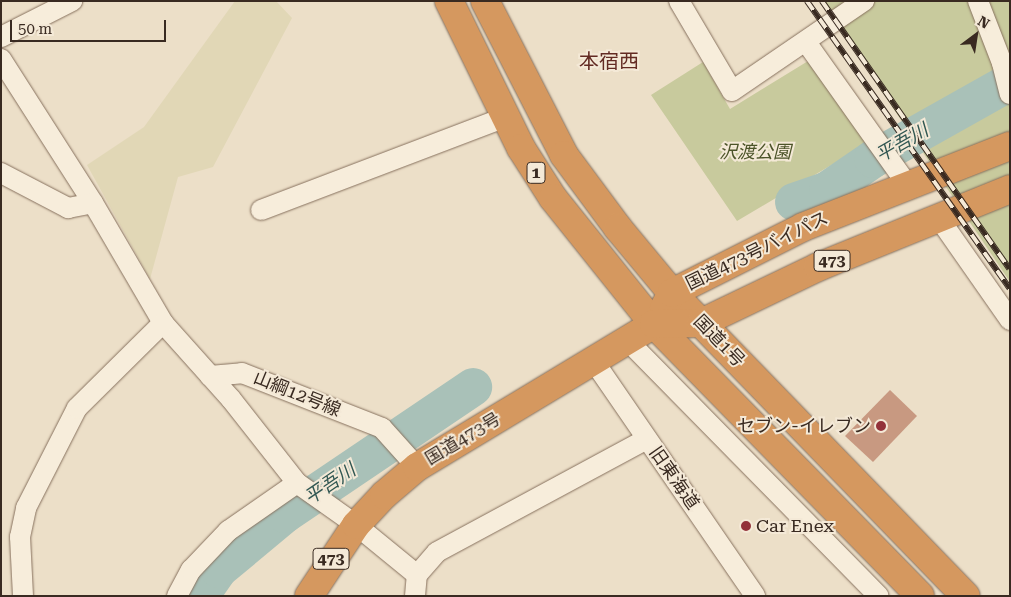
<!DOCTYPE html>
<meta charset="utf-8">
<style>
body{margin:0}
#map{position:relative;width:1011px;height:597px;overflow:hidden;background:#ecdfc8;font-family:"Roboto Serif","Noto Sans JP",serif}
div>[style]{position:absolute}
.farmland>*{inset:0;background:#e1d7b6}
.green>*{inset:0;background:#c8ca9d}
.river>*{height:38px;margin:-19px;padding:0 19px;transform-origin:19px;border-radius:19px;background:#a9c1b8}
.building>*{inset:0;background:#c89981}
.roads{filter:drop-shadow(0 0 1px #87715e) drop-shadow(0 0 1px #87715e)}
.minor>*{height:20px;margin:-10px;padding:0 10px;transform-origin:10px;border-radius:10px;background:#f7eddb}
.highway>*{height:28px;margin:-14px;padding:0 14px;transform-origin:14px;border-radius:14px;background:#d5985f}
.rail>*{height:5.5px;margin-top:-2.75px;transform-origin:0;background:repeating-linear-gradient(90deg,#f4e9d7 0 11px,#392a21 0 22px);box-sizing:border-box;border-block:1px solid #392a21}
.dots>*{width:14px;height:14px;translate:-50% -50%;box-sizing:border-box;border:2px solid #f4e9d7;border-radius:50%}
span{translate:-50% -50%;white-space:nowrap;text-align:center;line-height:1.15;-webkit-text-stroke:4px #f4e9d7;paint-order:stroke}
.shield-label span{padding:1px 4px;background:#f4e9d7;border:1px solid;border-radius:4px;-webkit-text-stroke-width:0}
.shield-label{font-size:16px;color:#392a21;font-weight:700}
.park-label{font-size:18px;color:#4c5429;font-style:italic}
.street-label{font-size:18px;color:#392a21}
.poi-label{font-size:18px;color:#392a21}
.right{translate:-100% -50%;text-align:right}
.left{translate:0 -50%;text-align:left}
.water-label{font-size:19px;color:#315752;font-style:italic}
.quarter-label{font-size:20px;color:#632b23}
.frame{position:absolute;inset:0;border:2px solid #392a21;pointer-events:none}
.north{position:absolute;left:951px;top:10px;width:50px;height:50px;-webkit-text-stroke:4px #f4e9d7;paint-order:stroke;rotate:31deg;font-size:14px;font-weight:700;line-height:20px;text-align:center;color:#392a21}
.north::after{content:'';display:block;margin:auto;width:18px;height:22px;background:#392a21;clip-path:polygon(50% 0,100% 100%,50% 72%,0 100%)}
.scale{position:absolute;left:10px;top:20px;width:156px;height:22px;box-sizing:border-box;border:2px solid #392a21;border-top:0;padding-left:6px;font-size:15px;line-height:18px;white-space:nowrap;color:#392a21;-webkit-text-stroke:4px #f4e9d7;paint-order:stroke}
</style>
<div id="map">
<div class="farmland">
<i style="clip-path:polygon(235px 1px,276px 1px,292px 18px,213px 167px,178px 177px,150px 279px,87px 165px,144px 127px)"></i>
</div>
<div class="green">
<i style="clip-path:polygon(821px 1px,1010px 1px,1010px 282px)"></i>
<i style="clip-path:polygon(813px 58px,870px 142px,737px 221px,651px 95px,703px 62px,730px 109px)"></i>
</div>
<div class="river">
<i style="left:794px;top:202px;width:36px;rotate:-19deg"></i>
<i style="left:828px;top:190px;width:55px;rotate:-34.6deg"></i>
<i style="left:873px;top:159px;width:157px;rotate:-29.3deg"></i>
<i style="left:200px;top:596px;width:33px;rotate:-55deg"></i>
<i style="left:219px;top:569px;width:86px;rotate:-39.8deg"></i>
<i style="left:285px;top:514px;width:227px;rotate:-34deg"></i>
</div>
<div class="building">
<i style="clip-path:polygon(890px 390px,917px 416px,873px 462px,845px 436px)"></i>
</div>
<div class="roads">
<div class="minor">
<i style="left:679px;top:1px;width:104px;rotate:59.5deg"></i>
<i style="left:732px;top:91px;width:160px;rotate:-34.3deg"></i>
<i style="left:978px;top:1px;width:66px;rotate:68.8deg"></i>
<i style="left:1002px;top:63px;width:32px;rotate:76deg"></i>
<i style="left:1px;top:37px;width:80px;rotate:-26.9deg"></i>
<i style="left:806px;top:42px;width:174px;rotate:54.6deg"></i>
<i style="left:1px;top:59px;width:171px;rotate:57.4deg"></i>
<i style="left:93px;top:203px;width:139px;rotate:59.7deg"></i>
<i style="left:163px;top:323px;width:102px;rotate:48.2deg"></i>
<i style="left:231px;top:399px;width:107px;rotate:51.8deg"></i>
<i style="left:297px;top:483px;width:72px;rotate:35.4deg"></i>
<i style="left:356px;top:525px;width:79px;rotate:39.3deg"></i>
<i style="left:1px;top:173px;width:76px;rotate:27.6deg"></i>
<i style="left:68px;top:208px;width:25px;rotate:-11deg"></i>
<i style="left:261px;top:210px;width:262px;rotate:-20.8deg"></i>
<i style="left:938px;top:217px;width:126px;rotate:55deg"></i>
<i style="left:627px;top:340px;width:359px;rotate:45.5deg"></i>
<i style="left:593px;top:360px;width:286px;rotate:55.5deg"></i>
<i style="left:210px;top:376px;width:32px;rotate:-5deg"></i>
<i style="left:242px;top:373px;width:150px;rotate:21.4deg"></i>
<i style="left:382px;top:428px;width:52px;rotate:48.1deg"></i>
<i style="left:23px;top:596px;width:59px;rotate:-92.9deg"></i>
<i style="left:20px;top:537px;width:30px;rotate:-78deg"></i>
<i style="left:26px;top:508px;width:112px;rotate:-63deg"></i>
<i style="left:77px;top:408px;width:121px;rotate:-44.7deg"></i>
<i style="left:177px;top:596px;width:30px;rotate:-62deg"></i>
<i style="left:191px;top:570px;width:54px;rotate:-46.5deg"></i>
<i style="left:228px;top:531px;width:84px;rotate:-34.8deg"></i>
<i style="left:415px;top:596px;width:21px;rotate:-85deg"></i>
<i style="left:417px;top:575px;width:30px;rotate:-49deg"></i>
<i style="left:437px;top:552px;width:238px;rotate:-28.3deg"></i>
</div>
<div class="highway">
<i style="left:449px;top:1px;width:164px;rotate:63.9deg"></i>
<i style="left:521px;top:148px;width:59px;rotate:57.4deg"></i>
<i style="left:553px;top:198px;width:161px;rotate:51.3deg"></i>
<i style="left:654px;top:324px;width:380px;rotate:45.6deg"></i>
<i style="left:485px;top:1px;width:173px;rotate:62.8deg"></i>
<i style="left:564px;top:155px;width:91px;rotate:53.5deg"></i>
<i style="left:618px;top:228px;width:85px;rotate:50.3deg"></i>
<i style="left:672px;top:293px;width:422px;rotate:45.9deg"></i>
<i style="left:664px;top:308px;width:17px;rotate:-62deg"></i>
<i style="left:672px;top:293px;width:147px;rotate:-26.7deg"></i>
<i style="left:803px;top:227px;width:222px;rotate:-21.4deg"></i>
<i style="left:309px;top:596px;width:85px;rotate:-56.5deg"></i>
<i style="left:356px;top:525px;width:41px;rotate:-47deg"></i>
<i style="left:384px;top:495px;width:43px;rotate:-40.3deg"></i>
<i style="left:417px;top:467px;width:277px;rotate:-31.1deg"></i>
<i style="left:654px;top:324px;width:47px;rotate:-1.2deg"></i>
<i style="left:701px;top:323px;width:130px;rotate:-25.6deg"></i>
<i style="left:818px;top:267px;width:207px;rotate:-22.1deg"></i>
</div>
</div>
<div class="rail">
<i style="left:807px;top:1px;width:352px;rotate:54.8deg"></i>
<i style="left:822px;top:1px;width:327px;rotate:55deg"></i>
</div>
<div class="dots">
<i style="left:881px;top:426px;background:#93323a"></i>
<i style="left:746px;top:526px;background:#93323a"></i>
</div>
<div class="shield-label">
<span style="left:536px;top:173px">1</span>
<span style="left:832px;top:261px">473</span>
<span style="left:331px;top:559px">473</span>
</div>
<div class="park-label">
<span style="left:755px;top:152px">沢渡公園</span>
</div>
<div class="street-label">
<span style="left:757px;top:251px;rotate:-26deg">国道473号バイパス</span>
<span style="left:719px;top:341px;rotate:46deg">国道1号</span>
<span style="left:297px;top:394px;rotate:22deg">山綱12号線</span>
<span style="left:463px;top:439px;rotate:-31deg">国道473号</span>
<span style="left:674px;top:478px;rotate:55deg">旧東海道</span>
</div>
<div class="poi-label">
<span class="right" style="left:871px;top:426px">セブン-イレブン</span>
<span class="left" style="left:756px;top:526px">Car Enex</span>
</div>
<div class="water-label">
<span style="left:902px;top:143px;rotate:-30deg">平吾川</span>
<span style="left:330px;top:484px;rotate:-34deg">平吾川</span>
</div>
<div class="quarter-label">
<span style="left:609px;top:61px">本宿西</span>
</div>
<div class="frame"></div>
<div class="north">N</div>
<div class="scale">50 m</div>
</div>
